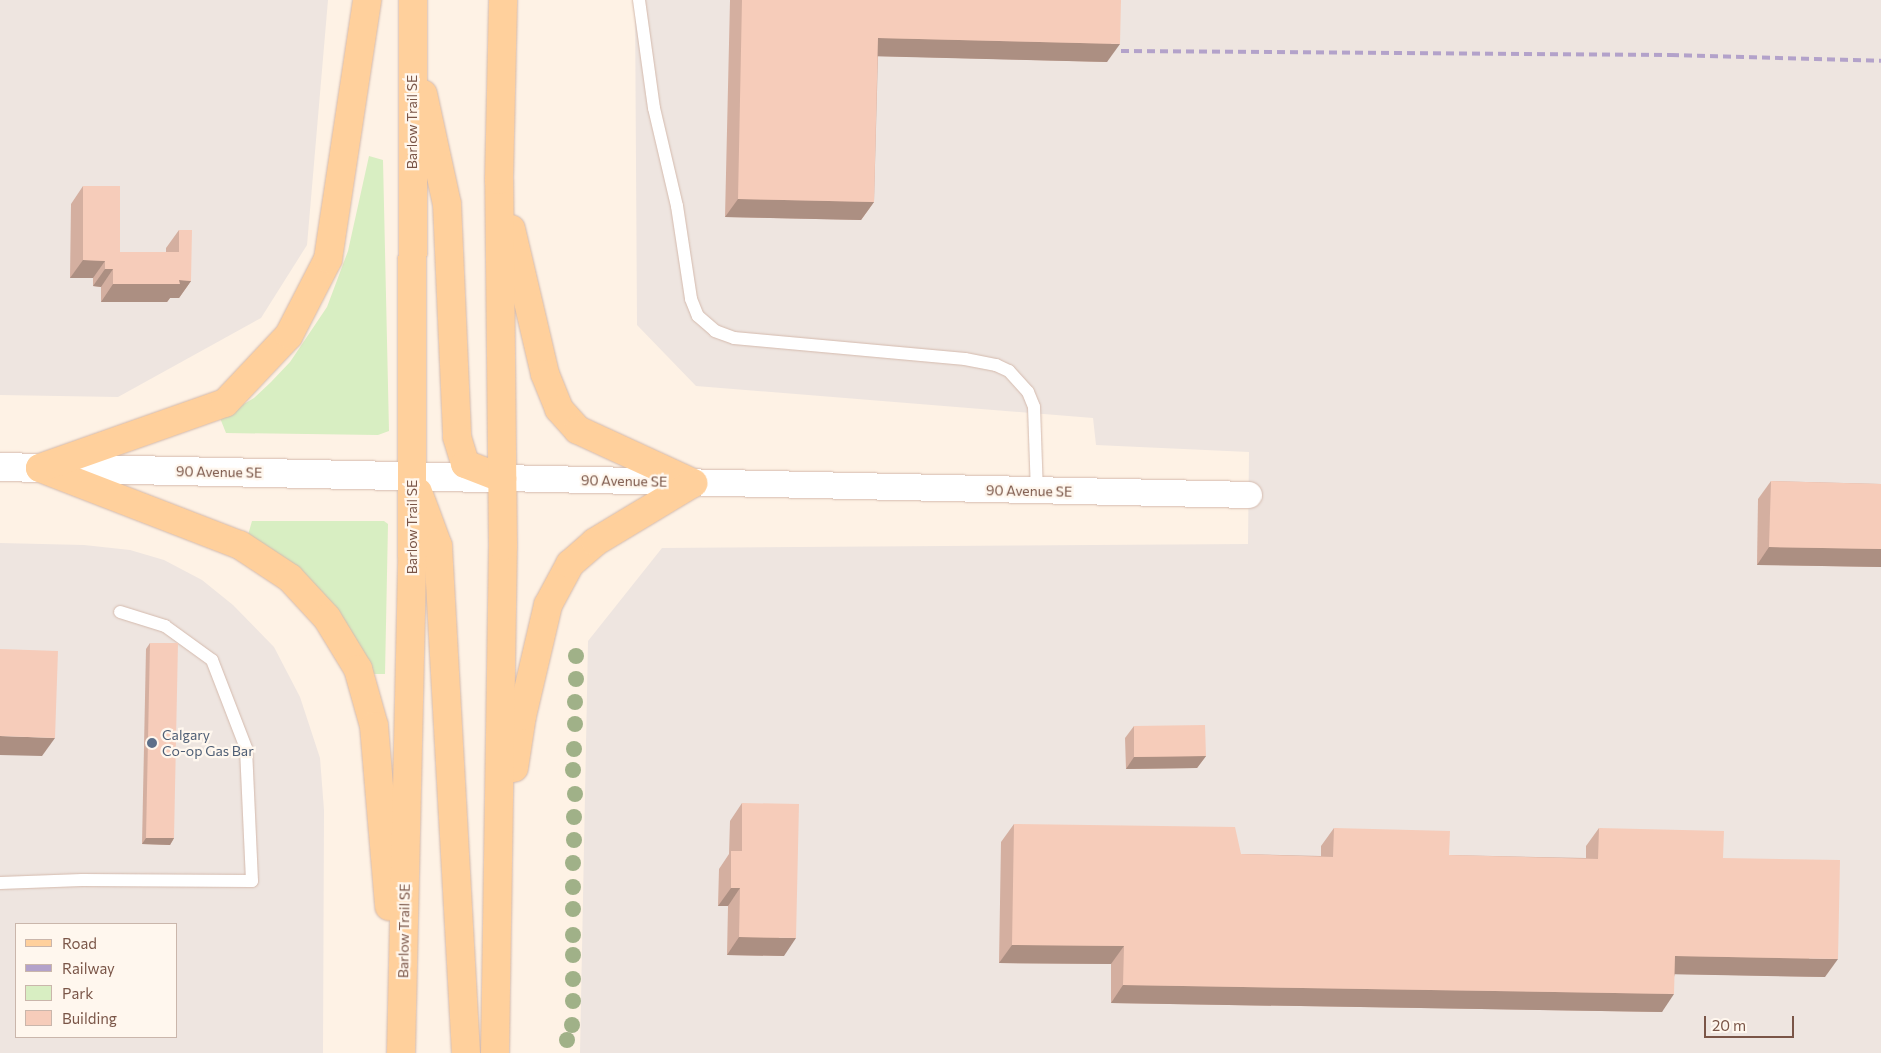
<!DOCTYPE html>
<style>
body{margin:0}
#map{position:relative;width:1881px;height:1053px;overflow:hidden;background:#fef2e5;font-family:Commissioner,sans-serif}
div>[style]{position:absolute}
.industrial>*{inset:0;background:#eee5e0}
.green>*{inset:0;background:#d8eec2}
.roads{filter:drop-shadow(0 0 1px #d4baad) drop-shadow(0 0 1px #d4baad)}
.service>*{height:12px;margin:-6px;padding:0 6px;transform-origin:6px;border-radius:6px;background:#fff}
.minor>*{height:26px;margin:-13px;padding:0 13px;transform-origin:13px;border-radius:13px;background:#fff}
.tertiary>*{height:28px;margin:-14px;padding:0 14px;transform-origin:14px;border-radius:14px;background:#fff}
.primary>*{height:28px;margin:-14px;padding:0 14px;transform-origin:14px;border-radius:14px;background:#ffd09c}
.rail>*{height:4px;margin-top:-2px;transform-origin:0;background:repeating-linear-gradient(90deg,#b3a2ca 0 8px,transparent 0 13px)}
.trees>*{width:16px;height:16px;margin:-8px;border-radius:50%;background:#a0b188}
.wall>*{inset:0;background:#d4afa0}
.shaded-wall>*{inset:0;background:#ac8f82}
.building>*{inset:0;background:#f6ccba}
.dots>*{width:14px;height:14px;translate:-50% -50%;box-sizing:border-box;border:2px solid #fff7ee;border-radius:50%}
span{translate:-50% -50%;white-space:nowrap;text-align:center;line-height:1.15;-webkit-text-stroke:4.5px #fff7ee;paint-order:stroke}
.street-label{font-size:14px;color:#7a5547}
.service-label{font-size:14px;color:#4e5e75}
.left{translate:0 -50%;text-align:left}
.legend{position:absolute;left:15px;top:923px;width:162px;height:115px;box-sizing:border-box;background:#fff7ee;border:1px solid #cab6ab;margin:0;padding:6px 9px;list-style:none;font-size:15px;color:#7a5547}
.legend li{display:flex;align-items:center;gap:10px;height:25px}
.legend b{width:25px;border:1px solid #cab6ab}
.scale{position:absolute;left:1704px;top:1016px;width:90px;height:22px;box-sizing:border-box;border:2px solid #7a5547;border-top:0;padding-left:6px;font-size:15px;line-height:18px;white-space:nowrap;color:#7a5547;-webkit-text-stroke:4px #fff7ee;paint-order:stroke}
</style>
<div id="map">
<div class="industrial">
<i style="clip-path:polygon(0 0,328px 0,307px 245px,261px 318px,118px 397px,0 395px)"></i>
<i style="clip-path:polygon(635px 0,1881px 0,1881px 1053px,580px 1053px,588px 641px,662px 548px,1248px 544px,1249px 452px,1096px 445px,1093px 418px,696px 386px,637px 325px)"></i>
<i style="clip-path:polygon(evenodd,0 543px,84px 545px,130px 550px,164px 560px,202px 580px,233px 605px,274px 647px,300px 697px,320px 758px,324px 810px,323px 1053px,0 1053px,0 543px,16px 924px,176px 924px,176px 1037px,16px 1037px,16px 924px)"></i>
</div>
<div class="green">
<i style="clip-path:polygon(369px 156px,383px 160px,389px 431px,378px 435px,226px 433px,220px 418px,254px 398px,271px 382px,290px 362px,327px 307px,348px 251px)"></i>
<i style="clip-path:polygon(252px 521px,384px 521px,388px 524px,385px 674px,371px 674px,248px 535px)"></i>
</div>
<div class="roads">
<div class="service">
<i style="left:639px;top:0;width:109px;rotate:82.1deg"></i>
<i style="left:654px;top:108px;width:101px;rotate:76.8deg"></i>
<i style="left:677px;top:206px;width:94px;rotate:81.4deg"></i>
<i style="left:691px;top:299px;width:18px;rotate:68deg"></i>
<i style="left:698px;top:316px;width:23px;rotate:41deg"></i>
<i style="left:715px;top:331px;width:20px;rotate:20deg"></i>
<i style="left:734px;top:338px;width:232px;rotate:5.2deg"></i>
<i style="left:965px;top:359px;width:32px;rotate:11deg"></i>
<i style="left:996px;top:365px;width:14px;rotate:25deg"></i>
<i style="left:1009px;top:371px;width:28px;rotate:48deg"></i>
<i style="left:1028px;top:392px;width:16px;rotate:68deg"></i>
<i style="left:1034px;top:407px;width:84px;rotate:88deg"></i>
<i style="left:0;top:883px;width:82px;rotate:-2.1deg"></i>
<i style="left:82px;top:880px;width:170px;rotate:0.3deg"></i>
<i style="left:252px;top:881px;width:133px;rotate:-92.6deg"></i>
<i style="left:246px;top:748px;width:94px;rotate:-111.1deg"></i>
<i style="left:212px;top:660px;width:58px;rotate:-144.1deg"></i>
<i style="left:165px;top:626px;width:47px;rotate:-162.7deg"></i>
</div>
<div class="minor">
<i style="left:502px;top:478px;width:747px;rotate:1.3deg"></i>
</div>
<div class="tertiary">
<i style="left:0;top:467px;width:498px;rotate:1.3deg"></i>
</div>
<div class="primary">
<i style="left:423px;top:94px;width:113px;rotate:77.7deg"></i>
<i style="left:447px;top:204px;width:233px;rotate:87.5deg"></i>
<i style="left:457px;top:437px;width:28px;rotate:73deg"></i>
<i style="left:465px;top:464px;width:40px;rotate:21deg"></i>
<i style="left:511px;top:229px;width:149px;rotate:76.8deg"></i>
<i style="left:545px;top:374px;width:38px;rotate:68deg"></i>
<i style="left:559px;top:409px;width:28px;rotate:48deg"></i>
<i style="left:578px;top:430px;width:127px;rotate:24.7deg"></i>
<i style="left:40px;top:468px;width:214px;rotate:21.1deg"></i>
<i style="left:240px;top:545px;width:60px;rotate:33.4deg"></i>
<i style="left:290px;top:578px;width:54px;rotate:47.2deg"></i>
<i style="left:327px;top:618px;width:60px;rotate:58.7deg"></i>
<i style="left:358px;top:669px;width:59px;rotate:74.3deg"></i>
<i style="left:374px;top:726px;width:181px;rotate:85.2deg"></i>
<i style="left:40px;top:468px;width:196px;rotate:-19.4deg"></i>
<i style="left:225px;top:403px;width:93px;rotate:-46.7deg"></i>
<i style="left:289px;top:335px;width:85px;rotate:-62.8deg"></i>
<i style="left:328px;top:259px;width:262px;rotate:-81.4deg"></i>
<i style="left:418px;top:492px;width:58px;rotate:69.7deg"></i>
<i style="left:438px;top:546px;width:508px;rotate:86.84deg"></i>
<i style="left:514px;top:768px;width:53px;rotate:-81.3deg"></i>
<i style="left:522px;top:716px;width:114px;rotate:-76.8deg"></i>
<i style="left:548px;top:605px;width:47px;rotate:-61.8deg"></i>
<i style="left:570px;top:564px;width:33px;rotate:-41deg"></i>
<i style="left:595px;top:542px;width:114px;rotate:-31deg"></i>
<i style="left:401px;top:1053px;width:498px;rotate:-88.7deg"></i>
<i style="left:412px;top:555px;width:555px;rotate:-89.9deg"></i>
<i style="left:495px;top:1053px;width:507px;rotate:-89.1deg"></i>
<i style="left:503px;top:546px;width:366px;rotate:-90.6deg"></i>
<i style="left:499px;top:180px;width:180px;rotate:-88.7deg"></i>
</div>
</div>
<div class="rail">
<i style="left:1121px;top:51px;width:550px;rotate:0.42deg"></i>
<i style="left:1671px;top:55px;width:210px;rotate:1.6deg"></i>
</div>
<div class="trees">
<i style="left:576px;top:656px"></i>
<i style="left:576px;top:679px"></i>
<i style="left:575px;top:702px"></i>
<i style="left:575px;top:724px"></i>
<i style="left:574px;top:749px"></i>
<i style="left:573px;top:770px"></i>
<i style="left:575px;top:794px"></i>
<i style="left:574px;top:817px"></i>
<i style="left:574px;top:840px"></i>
<i style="left:573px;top:863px"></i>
<i style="left:573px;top:887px"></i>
<i style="left:573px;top:909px"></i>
<i style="left:573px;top:935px"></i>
<i style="left:573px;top:955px"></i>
<i style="left:573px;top:979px"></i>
<i style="left:573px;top:1001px"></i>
<i style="left:572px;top:1025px"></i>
<i style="left:567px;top:1040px"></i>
</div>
<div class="wall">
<i style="clip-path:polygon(730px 0,1121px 0,1107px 62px,878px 56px,874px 202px,861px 220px,725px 217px)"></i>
<i style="clip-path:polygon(83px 186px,120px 252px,166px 252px,166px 248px,179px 230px,191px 281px,179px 298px,170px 298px,167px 302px,101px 302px,101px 287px,93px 286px,93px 278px,70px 278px,71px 204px)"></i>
<i style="clip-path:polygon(1771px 481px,1881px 484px,1881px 567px,1757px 565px,1758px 499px)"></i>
<i style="clip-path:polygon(150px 643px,174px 838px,170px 845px,142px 844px,146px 649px)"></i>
<i style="clip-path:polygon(1134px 726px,1206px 756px,1197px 768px,1126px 769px,1125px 738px)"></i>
<i style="clip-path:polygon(742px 803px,784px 956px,727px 955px,728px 906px,718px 906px,719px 869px,729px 854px,730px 821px)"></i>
<i style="clip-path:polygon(1014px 824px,1241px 854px,1321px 856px,1321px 846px,1334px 828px,1449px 855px,1586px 858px,1586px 846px,1599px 828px,1723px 858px,1825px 977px,1675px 974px,1662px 1012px,1111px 1003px,1111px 964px,999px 963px,1001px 842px)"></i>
</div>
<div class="shaded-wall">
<i style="clip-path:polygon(878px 38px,1120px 44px,1107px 62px,866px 56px)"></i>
<i style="clip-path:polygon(738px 199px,874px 202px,861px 220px,725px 217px)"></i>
<i style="clip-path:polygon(83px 260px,105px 261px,93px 278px,70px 278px)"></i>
<i style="clip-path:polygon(105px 269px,113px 269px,101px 287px,93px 286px)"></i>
<i style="clip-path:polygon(179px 280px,191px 281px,179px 298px,170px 298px,167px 302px,101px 302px,113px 284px)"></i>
<i style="clip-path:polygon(1769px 547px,1881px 549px,1881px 567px,1757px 565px)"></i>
<i style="clip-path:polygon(0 736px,55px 738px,42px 756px,0 755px)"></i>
<i style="clip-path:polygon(1206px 756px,1197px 768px,1126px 769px,1134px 757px)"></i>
<i style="clip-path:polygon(146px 838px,174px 838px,170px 845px,142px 844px)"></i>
<i style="clip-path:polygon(731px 888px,740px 888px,728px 906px,718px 906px)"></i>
<i style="clip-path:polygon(739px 937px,796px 938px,784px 956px,727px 955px)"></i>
<i style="clip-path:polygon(1012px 945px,1124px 946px,1111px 964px,999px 963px)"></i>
<i style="clip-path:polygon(1675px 956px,1838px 959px,1825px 977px,1663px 974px)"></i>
<i style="clip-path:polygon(1123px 985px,1674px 994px,1662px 1012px,1111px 1003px)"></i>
</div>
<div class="building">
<i style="clip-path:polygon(742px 0,1121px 0,1120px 44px,878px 38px,874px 202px,738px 199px)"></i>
<i style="clip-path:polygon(83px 186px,120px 186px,120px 252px,179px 252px,179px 230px,192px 230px,191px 281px,179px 280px,180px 284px,113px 284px,113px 269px,105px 269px,105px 261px,83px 260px)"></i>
<i style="clip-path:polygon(1771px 481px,1881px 484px,1881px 549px,1769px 547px)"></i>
<i style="clip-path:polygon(150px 643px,178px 643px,174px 838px,146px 838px)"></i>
<i style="clip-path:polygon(0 649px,58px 651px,55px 738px,0 736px)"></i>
<i style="clip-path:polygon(1205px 725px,1206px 756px,1134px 757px,1134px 726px)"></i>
<i style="clip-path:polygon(742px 803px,799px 804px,796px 938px,739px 937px,740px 888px,731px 888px,731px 851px,742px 851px)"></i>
<i style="clip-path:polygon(1014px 824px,1235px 827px,1241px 854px,1333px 857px,1334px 828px,1450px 831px,1449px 855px,1598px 859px,1599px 828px,1724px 831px,1723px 858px,1840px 860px,1838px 959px,1675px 956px,1674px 994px,1123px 985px,1124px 946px,1012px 945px)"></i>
</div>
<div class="dots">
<i style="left:152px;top:743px;background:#5c6f8a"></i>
</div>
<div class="street-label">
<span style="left:412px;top:122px;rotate:-90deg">Barlow Trail SE</span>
<span style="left:219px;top:472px;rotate:1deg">90 Avenue SE</span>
<span style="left:624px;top:481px;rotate:1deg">90 Avenue SE</span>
<span style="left:1029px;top:491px;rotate:1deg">90 Avenue SE</span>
<span style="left:412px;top:527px;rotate:-90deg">Barlow Trail SE</span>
<span style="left:404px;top:931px;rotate:-89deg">Barlow Trail SE</span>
</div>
<div class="service-label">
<span class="left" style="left:162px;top:743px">Calgary<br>Co-op Gas Bar</span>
</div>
<ul class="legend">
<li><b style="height:6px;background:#ffd09c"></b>Road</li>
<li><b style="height:6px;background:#b3a2ca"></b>Railway</li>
<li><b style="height:14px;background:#d8eec2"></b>Park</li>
<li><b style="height:14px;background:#f6ccba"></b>Building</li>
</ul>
<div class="scale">20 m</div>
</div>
